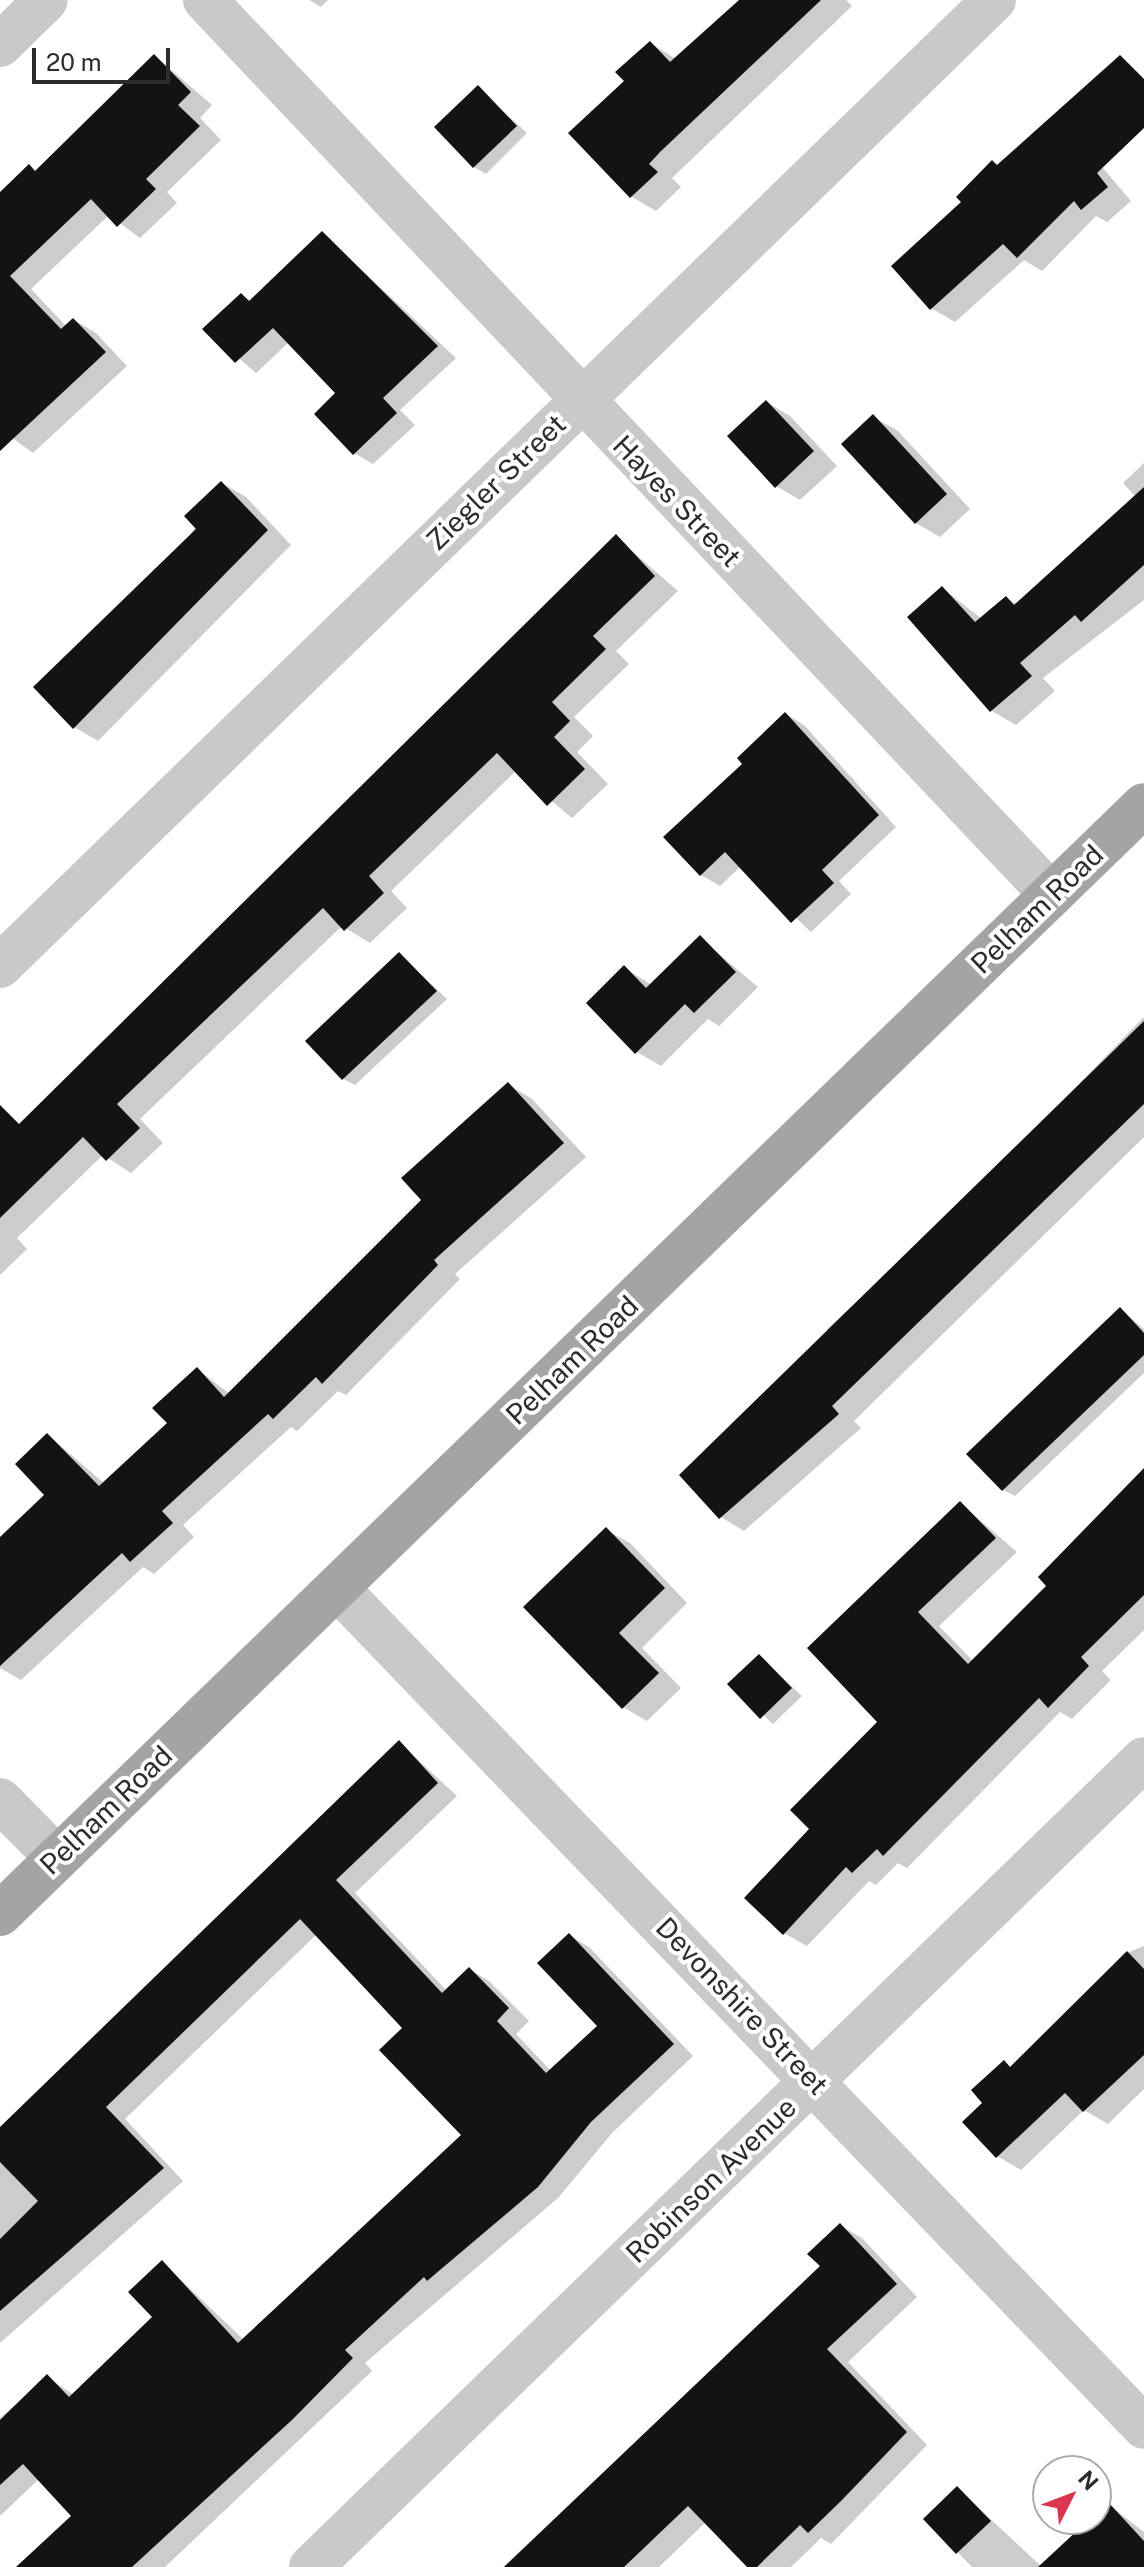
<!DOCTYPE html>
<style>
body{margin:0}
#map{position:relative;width:1144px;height:2567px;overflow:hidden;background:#fff;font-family:"Public Sans",sans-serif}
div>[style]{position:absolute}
.shadow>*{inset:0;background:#0003}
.building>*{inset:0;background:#131313}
.minor>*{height:44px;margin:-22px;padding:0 22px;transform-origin:22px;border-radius:22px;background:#c9c9c9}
.major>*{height:44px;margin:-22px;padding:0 22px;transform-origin:22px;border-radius:22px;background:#a4a4a4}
span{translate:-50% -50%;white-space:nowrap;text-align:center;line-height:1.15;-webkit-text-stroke:8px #fff;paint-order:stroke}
.street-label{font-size:28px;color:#2c2c2c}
.north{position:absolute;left:1032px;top:2455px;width:80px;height:80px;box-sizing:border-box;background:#fff;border:2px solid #ababab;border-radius:50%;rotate:48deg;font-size:22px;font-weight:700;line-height:32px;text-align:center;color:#2c2c2c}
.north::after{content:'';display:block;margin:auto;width:28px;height:36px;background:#db3650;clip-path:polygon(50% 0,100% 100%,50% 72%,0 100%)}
.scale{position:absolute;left:32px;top:48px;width:138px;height:36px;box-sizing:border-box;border:4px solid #2c2c2c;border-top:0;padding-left:10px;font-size:24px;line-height:28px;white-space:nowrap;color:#2c2c2c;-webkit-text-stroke:6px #fff;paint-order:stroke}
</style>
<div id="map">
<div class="shadow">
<i style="clip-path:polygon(309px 0,328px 0,321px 7px)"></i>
<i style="clip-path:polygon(742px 0,846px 0,852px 6px,672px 178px,681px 187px,656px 211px,632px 197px,571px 133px,626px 81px,650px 43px,676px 59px)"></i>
<i style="clip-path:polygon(155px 56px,212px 105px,200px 118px,221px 140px,167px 192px,177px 203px,140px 238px,109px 215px,31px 289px,67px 327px,74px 320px,96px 333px,127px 366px,33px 453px,0 429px,0 194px,29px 167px,37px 172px)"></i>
<i style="clip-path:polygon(478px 88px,527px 133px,486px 174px,474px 167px)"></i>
<i style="clip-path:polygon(1074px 134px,1131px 201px,1107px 222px,1096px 216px,1042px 271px,1024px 260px,955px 322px,931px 308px,998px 166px)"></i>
<i style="clip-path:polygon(323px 234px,456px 358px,400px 410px,415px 425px,373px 464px,354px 453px,338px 393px,289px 342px,256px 373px,205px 329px,241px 295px,251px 301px)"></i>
<i style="clip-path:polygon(766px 402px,790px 416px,837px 466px,800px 500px,776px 486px)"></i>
<i style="clip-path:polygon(873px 417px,898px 431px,970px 509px,940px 537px,916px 523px)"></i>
<i style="clip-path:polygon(1144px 463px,1144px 600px,1043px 678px,1055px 691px,1016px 725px,992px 711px,909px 617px,942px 588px,982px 619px,1006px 598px,1017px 604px,1136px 497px,1123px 483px)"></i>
<i style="clip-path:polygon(222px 483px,246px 497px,291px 545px,98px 741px,74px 727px)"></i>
<i style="clip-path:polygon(616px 537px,678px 591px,616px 651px,629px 664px,574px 717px,593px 736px,577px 752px,608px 784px,572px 818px,516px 771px,391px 891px,407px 908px,370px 943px,342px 926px,140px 1119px,163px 1143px,131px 1173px,103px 1155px,17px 1238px,27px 1249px,0 1275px,0 1141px,101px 1050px)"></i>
<i style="clip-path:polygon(786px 714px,804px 725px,896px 827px,839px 881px,851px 894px,811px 932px,741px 866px,720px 886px,701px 875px,745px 764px)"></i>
<i style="clip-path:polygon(700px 938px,758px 987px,719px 1026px,708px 1019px,661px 1066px,637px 1052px,624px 968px,652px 985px)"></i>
<i style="clip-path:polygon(400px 955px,447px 999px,355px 1085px,343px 1079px)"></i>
<i style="clip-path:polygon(1144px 1017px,1144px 1137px,854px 1421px,861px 1428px,744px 1531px,721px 1517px,833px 1335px,827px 1329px,944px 1222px)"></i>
<i style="clip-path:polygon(509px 1085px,531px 1098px,586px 1157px,455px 1274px,460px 1279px,346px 1395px,338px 1391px,297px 1431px,291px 1427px,183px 1525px,194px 1537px,154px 1574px,143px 1567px,21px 1680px,0 1668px,0 1540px,47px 1496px,48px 1435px,105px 1484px,170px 1424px,197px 1369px,230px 1394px,424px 1200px)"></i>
<i style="clip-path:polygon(1120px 1309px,1144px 1329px,1144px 1373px,1015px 1496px,1003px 1490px)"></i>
<i style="clip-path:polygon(1144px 1472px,1144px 1630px,1102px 1671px,1111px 1680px,1072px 1719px,1060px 1712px,907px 1868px,898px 1863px,876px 1885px,869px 1881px,807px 1946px,784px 1933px,811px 1828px,879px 1722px,809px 1649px,960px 1503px,1017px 1552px,939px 1626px,973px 1661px,1049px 1586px)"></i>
<i style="clip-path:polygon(606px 1530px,630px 1543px,687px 1603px,642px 1648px,681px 1688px,647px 1721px,623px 1707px)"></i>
<i style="clip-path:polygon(759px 1656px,802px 1696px,773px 1724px,730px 1684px)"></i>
<i style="clip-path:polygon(400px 1743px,457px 1796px,355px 1893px,447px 1991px,469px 1969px,489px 1981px,529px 2021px,516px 2034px,551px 2071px,600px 2026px,569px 1935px,589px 1947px,693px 2056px,612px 2133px,558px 2198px,365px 2363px,372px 2371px,165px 2567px,19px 2567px,74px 2516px,39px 2479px,0 2516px,0 2418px,47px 2377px,74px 2395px,155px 2317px,162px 2262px,244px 2340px,464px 2136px,405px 2028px,317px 1934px,125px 2119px,183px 2181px,0 2343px,0 2130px)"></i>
<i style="clip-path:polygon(1144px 1946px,1144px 2089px,1108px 2124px,1084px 2110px,1021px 2170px,997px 2156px,985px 2103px,1004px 2063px,1012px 2068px,1127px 1953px)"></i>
<i style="clip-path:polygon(841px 2226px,862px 2238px,917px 2297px,848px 2362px,927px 2445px,831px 2544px,821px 2538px,791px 2567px,750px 2567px,706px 2522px,659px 2567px,503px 2567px,822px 2266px)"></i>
<i style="clip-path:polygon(957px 2488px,1042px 2567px,1108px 2504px,1144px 2532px,1144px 2567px,972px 2567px,926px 2519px)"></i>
</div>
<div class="building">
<i style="clip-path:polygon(739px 0,821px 0,660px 152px,649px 164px,658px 172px,630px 198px,568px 133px,624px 81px,615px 72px,650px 41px,670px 62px)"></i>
<i style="clip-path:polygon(154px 54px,191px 92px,178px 105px,200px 126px,146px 179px,156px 189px,117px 227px,91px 199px,10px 276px,61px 329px,73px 318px,106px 352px,0 451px,0 192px,29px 164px,35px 171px)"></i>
<i style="clip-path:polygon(1120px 55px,1144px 79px,1144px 128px,1097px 173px,1108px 187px,1081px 210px,1074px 201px,1017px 258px,1003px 244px,930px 310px,891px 266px,961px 202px,956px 197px,992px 160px,997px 165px)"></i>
<i style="clip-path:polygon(478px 85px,517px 126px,473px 168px,434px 127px)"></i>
<i style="clip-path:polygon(322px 231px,438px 346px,383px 398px,397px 413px,353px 455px,314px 414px,335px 393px,273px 328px,235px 363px,202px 329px,241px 293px,249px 301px)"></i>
<i style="clip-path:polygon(766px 400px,814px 451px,775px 488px,727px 436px)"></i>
<i style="clip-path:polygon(873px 414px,947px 494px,915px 524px,841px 444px)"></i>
<i style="clip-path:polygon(221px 481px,268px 530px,73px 729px,33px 687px,196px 529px,184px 516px)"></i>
<i style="clip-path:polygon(1144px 487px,1144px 565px,1081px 622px,1075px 615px,1020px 663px,1032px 676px,990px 712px,907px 617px,942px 586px,975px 622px,1006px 596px,1014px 605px)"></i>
<i style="clip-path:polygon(616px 534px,655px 576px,593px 636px,606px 649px,552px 702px,570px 721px,554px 737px,585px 769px,547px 806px,497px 753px,369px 876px,384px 893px,344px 931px,323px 908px,117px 1104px,140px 1128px,106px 1161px,83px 1137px,0 1218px,0 1105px,19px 1124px)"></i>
<i style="clip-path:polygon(785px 712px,879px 815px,822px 870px,834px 883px,791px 923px,725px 852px,700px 876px,663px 837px,742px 764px,737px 758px)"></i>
<i style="clip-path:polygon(700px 935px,736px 972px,694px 1013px,685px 1004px,635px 1054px,586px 1003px,624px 965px,646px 988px)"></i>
<i style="clip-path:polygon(399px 952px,437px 991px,342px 1080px,305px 1041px)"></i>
<i style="clip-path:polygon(1144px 1021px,1144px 1104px,832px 1406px,839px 1414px,719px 1519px,679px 1475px)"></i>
<i style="clip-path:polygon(508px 1082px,564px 1143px,434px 1260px,438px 1265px,322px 1384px,316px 1377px,273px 1419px,268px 1414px,162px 1511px,173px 1523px,130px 1562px,122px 1553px,0 1666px,0 1537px,44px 1495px,15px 1464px,47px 1433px,99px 1486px,167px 1423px,152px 1408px,197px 1367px,224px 1397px,421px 1200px,401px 1178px)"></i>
<i style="clip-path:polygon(1120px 1307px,1144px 1333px,1144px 1355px,1002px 1491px,966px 1454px)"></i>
<i style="clip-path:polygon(1144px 1468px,1144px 1595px,1081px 1657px,1089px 1666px,1048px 1708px,1039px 1698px,883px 1856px,877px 1849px,852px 1873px,846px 1867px,783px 1935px,744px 1898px,809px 1829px,790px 1810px,877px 1722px,807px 1648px,960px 1501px,996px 1538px,918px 1612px,968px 1664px,1046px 1586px,1038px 1577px)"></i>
<i style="clip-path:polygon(606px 1527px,665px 1588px,619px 1633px,659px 1673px,622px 1709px,523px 1607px)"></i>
<i style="clip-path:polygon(759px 1654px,792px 1688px,760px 1719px,727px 1684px)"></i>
<i style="clip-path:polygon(399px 1740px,438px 1783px,336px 1880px,442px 1993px,469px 1967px,509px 2008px,497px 2021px,546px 2073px,597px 2026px,537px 1963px,569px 1933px,674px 2044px,591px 2122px,538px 2187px,427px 2281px,424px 2277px,345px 2350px,353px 2358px,293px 2419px,132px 2567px,16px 2567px,71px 2516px,23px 2464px,0 2485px,0 2420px,47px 2374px,69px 2397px,152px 2317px,128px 2292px,162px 2260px,238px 2343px,461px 2135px,379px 2050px,402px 2028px,300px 1919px,106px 2107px,164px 2168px,0 2311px,0 2239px,38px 2201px,0 2162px,0 2127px)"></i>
<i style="clip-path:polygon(1127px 1951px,1144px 1969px,1144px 2055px,1083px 2112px,1065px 2093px,996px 2158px,962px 2122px,982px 2103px,971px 2090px,1004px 2060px,1010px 2067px)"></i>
<i style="clip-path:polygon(840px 2223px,897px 2284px,827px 2349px,907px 2432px,842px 2500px,808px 2533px,800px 2525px,757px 2567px,747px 2567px,688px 2506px,624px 2567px,504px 2567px,820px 2266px,807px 2254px)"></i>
<i style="clip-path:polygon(957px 2486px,991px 2521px,956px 2554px,923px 2519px)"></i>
<i style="clip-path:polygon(1108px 2502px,1144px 2541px,1144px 2567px,1038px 2567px)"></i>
</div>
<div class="minor">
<i style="left:205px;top:0;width:1232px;rotate:46.58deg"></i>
<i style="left:0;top:45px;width:64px;rotate:-44.4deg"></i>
<i style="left:0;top:966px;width:1386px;rotate:-44.18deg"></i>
<i style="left:337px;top:1588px;width:1164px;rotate:46.11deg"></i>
<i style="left:0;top:1800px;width:81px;rotate:45.5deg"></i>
<i style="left:311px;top:2567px;width:1160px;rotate:-44.13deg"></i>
</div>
<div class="major">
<i style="left:0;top:1914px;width:1593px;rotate:-44.11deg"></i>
</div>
<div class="street-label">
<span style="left:496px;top:482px;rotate:-44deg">Ziegler Street</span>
<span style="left:677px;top:501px;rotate:46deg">Hayes Street</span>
<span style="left:1037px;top:909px;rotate:-44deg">Pelham Road</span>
<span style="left:572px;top:1360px;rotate:-44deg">Pelham Road</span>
<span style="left:106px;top:1810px;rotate:-44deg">Pelham Road</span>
<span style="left:742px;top:2006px;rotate:46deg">Devonshire Street</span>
<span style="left:711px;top:2180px;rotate:-44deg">Robinson Avenue</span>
</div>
<div class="north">N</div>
<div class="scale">20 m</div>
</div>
